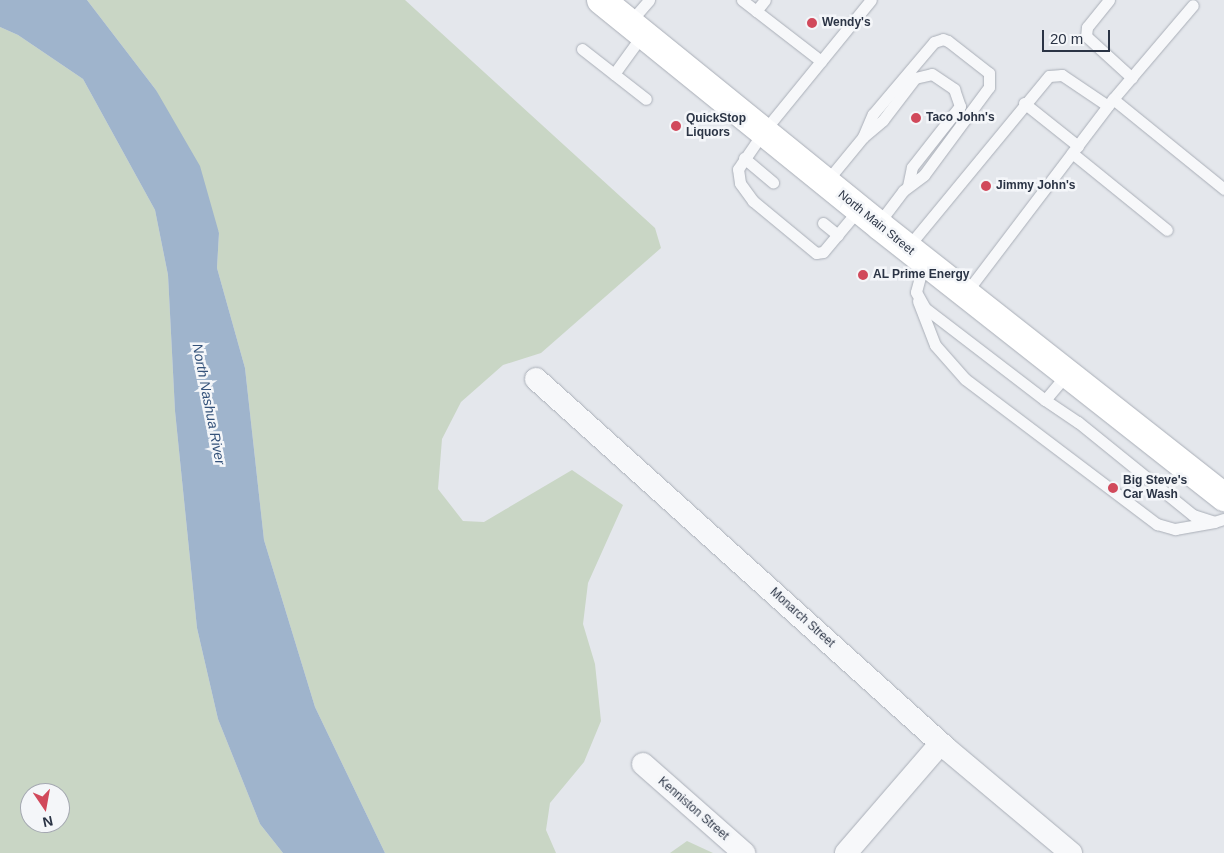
<!DOCTYPE html>
<style>
body{margin:0}
#map{position:relative;width:1224px;height:853px;overflow:hidden;background:#e4e7ec;font-family:Helvetica,sans-serif}
div>[style]{position:absolute}
.green>*{inset:0;background:#c9d6c5}
.water>*{inset:0;background:#9fb4cc}
.roads{filter:drop-shadow(0 0 1px #a9aeb7) drop-shadow(0 0 1px #a9aeb7)}
.service>*{height:11px;margin:-5.5px;padding:0 5.5px;transform-origin:5.5px;border-radius:5.5px;background:#f7f8fa}
.minor>*{height:22px;margin:-11px;padding:0 11px;transform-origin:11px;border-radius:11px;background:#f7f8fa}
.trunk>*{height:28px;margin:-14px;padding:0 14px;transform-origin:14px;border-radius:14px;background:#fff}
.dots>*{width:14px;height:14px;translate:-50% -50%;box-sizing:border-box;border:2px solid #f4f6f9;border-radius:50%}
span{translate:-50% -50%;white-space:nowrap;text-align:center;line-height:1.15;-webkit-text-stroke:5px #f4f6f9;paint-order:stroke}
.poi-label{font-size:12px;color:#2b3445;font-weight:700}
.left{translate:0 -50%;text-align:left}
.street-label{font-size:12px;color:#2b3445}
.water-label{font-size:14px;color:#34527a;font-style:italic}
.north{position:absolute;left:20px;top:783px;width:50px;height:50px;box-sizing:border-box;background:#f4f6f9;border:1px solid #a4a8b1;border-radius:50%;rotate:168deg;font-size:14px;font-weight:700;line-height:20px;text-align:center;color:#2b3445}
.north::after{content:'';display:block;margin:auto;width:18px;height:22px;background:#d1495b;clip-path:polygon(50% 0,100% 100%,50% 72%,0 100%)}
.scale{position:absolute;left:1042px;top:30px;width:68px;height:22px;box-sizing:border-box;border:2px solid #2b3445;border-top:0;padding-left:6px;font-size:15px;line-height:18px;white-space:nowrap;color:#2b3445;-webkit-text-stroke:4px #f4f6f9;paint-order:stroke}
</style>
<div id="map">
<div class="green">
<i style="clip-path:polygon(87px 0,405px 0,655px 228px,661px 248px,541px 353px,503px 365px,461px 402px,442px 439px,438px 489px,463px 521px,484px 522px,572px 470px,623px 505px,588px 583px,583px 624px,595px 664px,601px 721px,584px 762px,550px 803px,546px 830px,556px 853px,385px 853px,315px 707px,264px 540px,245px 368px,217px 268px,219px 233px,156px 90px)"></i>
<i style="clip-path:polygon(evenodd,0 27px,18px 35px,83px 79px,155px 210px,168px 275px,175px 411px,197px 628px,218px 719px,260px 824px,283px 853px,0 853px,0 27px,30px 793px,60px 793px,60px 823px,30px 823px,30px 793px)"></i>
<i style="clip-path:polygon(687px 841px,713px 853px,670px 853px)"></i>
</div>
<div class="water">
<i style="clip-path:polygon(0 0,87px 0,156px 90px,200px 166px,219px 233px,217px 268px,245px 368px,264px 540px,315px 707px,385px 853px,283px 853px,260px 824px,218px 719px,197px 628px,175px 411px,168px 275px,155px 210px,83px 79px,18px 35px,0 27px)"></i>
</div>
<div class="roads">
<div class="service">
<i style="left:742px;top:0;width:100px;rotate:37.7deg"></i>
<i style="left:1109px;top:0;width:35px;rotate:129deg"></i>
<i style="left:1087px;top:27px;width:9px;rotate:96deg"></i>
<i style="left:1086px;top:36px;width:62px;rotate:42.4deg"></i>
<i style="left:756px;top:11px;width:14px;rotate:-51deg"></i>
<i style="left:630px;top:22px;width:29px;rotate:-49deg"></i>
<i style="left:582px;top:49px;width:81px;rotate:38deg"></i>
<i style="left:614px;top:74px;width:49px;rotate:-54.1deg"></i>
<i style="left:1113px;top:99px;width:123px;rotate:-49.6deg"></i>
<i style="left:1024px;top:103px;width:69px;rotate:38.5deg"></i>
<i style="left:863px;top:137px;width:26px;rotate:-40deg"></i>
<i style="left:883px;top:120px;width:53px;rotate:-52.7deg"></i>
<i style="left:915px;top:78px;width:17px;rotate:-13deg"></i>
<i style="left:932px;top:74px;width:27px;rotate:34deg"></i>
<i style="left:954px;top:89px;width:18px;rotate:71deg"></i>
<i style="left:960px;top:106px;width:78px;rotate:128.2deg"></i>
<i style="left:912px;top:167px;width:19px;rotate:102deg"></i>
<i style="left:1072px;top:153px;width:122px;rotate:39deg"></i>
<i style="left:744px;top:158px;width:38px;rotate:40deg"></i>
<i style="left:826px;top:182px;width:58px;rotate:-50.6deg"></i>
<i style="left:863px;top:137px;width:25px;rotate:-67deg"></i>
<i style="left:873px;top:114px;width:94px;rotate:-49.7deg"></i>
<i style="left:934px;top:42px;width:9px;rotate:-18deg"></i>
<i style="left:943px;top:39px;width:5px;rotate:22deg"></i>
<i style="left:948px;top:41px;width:52px;rotate:38deg"></i>
<i style="left:989px;top:73px;width:14px;rotate:90deg"></i>
<i style="left:989px;top:87px;width:109px;rotate:126.5deg"></i>
<i style="left:924px;top:175px;width:26px;rotate:143deg"></i>
<i style="left:903px;top:191px;width:41px;rotate:127.1deg"></i>
<i style="left:859px;top:209px;width:56px;rotate:129.9deg"></i>
<i style="left:823px;top:252px;width:7px;rotate:172deg"></i>
<i style="left:816px;top:253px;width:82px;rotate:-140.5deg"></i>
<i style="left:753px;top:201px;width:22px;rotate:-126deg"></i>
<i style="left:740px;top:183px;width:14px;rotate:-98deg"></i>
<i style="left:738px;top:169px;width:46px;rotate:-55.6deg"></i>
<i style="left:764px;top:131px;width:169px;rotate:-50.8deg"></i>
<i style="left:823px;top:223px;width:19px;rotate:39deg"></i>
<i style="left:907px;top:248px;width:223px;rotate:-50.5deg"></i>
<i style="left:1049px;top:76px;width:13px;rotate:-4deg"></i>
<i style="left:1062px;top:75px;width:55px;rotate:34deg"></i>
<i style="left:924px;top:262px;width:31px;rotate:105deg"></i>
<i style="left:916px;top:292px;width:18px;rotate:61deg"></i>
<i style="left:925px;top:308px;width:151px;rotate:37.5deg"></i>
<i style="left:1045px;top:400px;width:34px;rotate:-50deg"></i>
<i style="left:965px;top:294px;width:245px;rotate:-52.8deg"></i>
<i style="left:1113px;top:99px;width:143px;rotate:39deg"></i>
<i style="left:918px;top:301px;width:47px;rotate:68.9deg"></i>
<i style="left:935px;top:345px;width:45px;rotate:48.6deg"></i>
<i style="left:965px;top:379px;width:241px;rotate:37.1deg"></i>
<i style="left:1157px;top:524px;width:19px;rotate:16deg"></i>
<i style="left:1175px;top:529px;width:40px;rotate:-10deg"></i>
<i style="left:1045px;top:400px;width:40px;rotate:34deg"></i>
<i style="left:1078px;top:422px;width:148px;rotate:39deg"></i>
<i style="left:1193px;top:515px;width:22px;rotate:18deg"></i>
<i style="left:1214px;top:522px;width:10px;rotate:-17deg"></i>
</div>
<div class="minor">
<i style="left:536px;top:379px;width:553px;rotate:41.99deg"></i>
<i style="left:947px;top:749px;width:162px;rotate:40deg"></i>
<i style="left:643px;top:764px;width:135px;rotate:41.4deg"></i>
<i style="left:846px;top:853px;width:145px;rotate:-49.2deg"></i>
</div>
<div class="trunk">
<i style="left:601px;top:0;width:360px;rotate:39deg"></i>
<i style="left:881px;top:227px;width:437px;rotate:38.2deg"></i>
</div>
</div>
<div class="dots">
<i style="left:812px;top:23px;background:#d1495b"></i>
<i style="left:916px;top:118px;background:#d1495b"></i>
<i style="left:676px;top:126px;background:#d1495b"></i>
<i style="left:986px;top:186px;background:#d1495b"></i>
<i style="left:863px;top:275px;background:#d1495b"></i>
<i style="left:1113px;top:488px;background:#d1495b"></i>
</div>
<div class="poi-label">
<span class="left" style="left:822px;top:23px">Wendy's</span>
<span class="left" style="left:926px;top:118px">Taco John's</span>
<span class="left" style="left:686px;top:126px">QuickStop<br>Liquors</span>
<span class="left" style="left:996px;top:186px">Jimmy John's</span>
<span class="left" style="left:873px;top:275px">AL Prime Energy</span>
<span class="left" style="left:1123px;top:488px">Big Steve's<br>Car Wash</span>
</div>
<div class="street-label">
<span style="left:876px;top:223px;rotate:39deg">North Main Street</span>
<span style="left:802px;top:618px;rotate:42deg">Monarch Street</span>
<span style="left:693px;top:809px;rotate:41deg">Kenniston Street</span>
</div>
<div class="water-label">
<span style="left:209px;top:404px;rotate:79deg">North Nashua River</span>
</div>
<div class="north">N</div>
<div class="scale">20 m</div>
</div>
